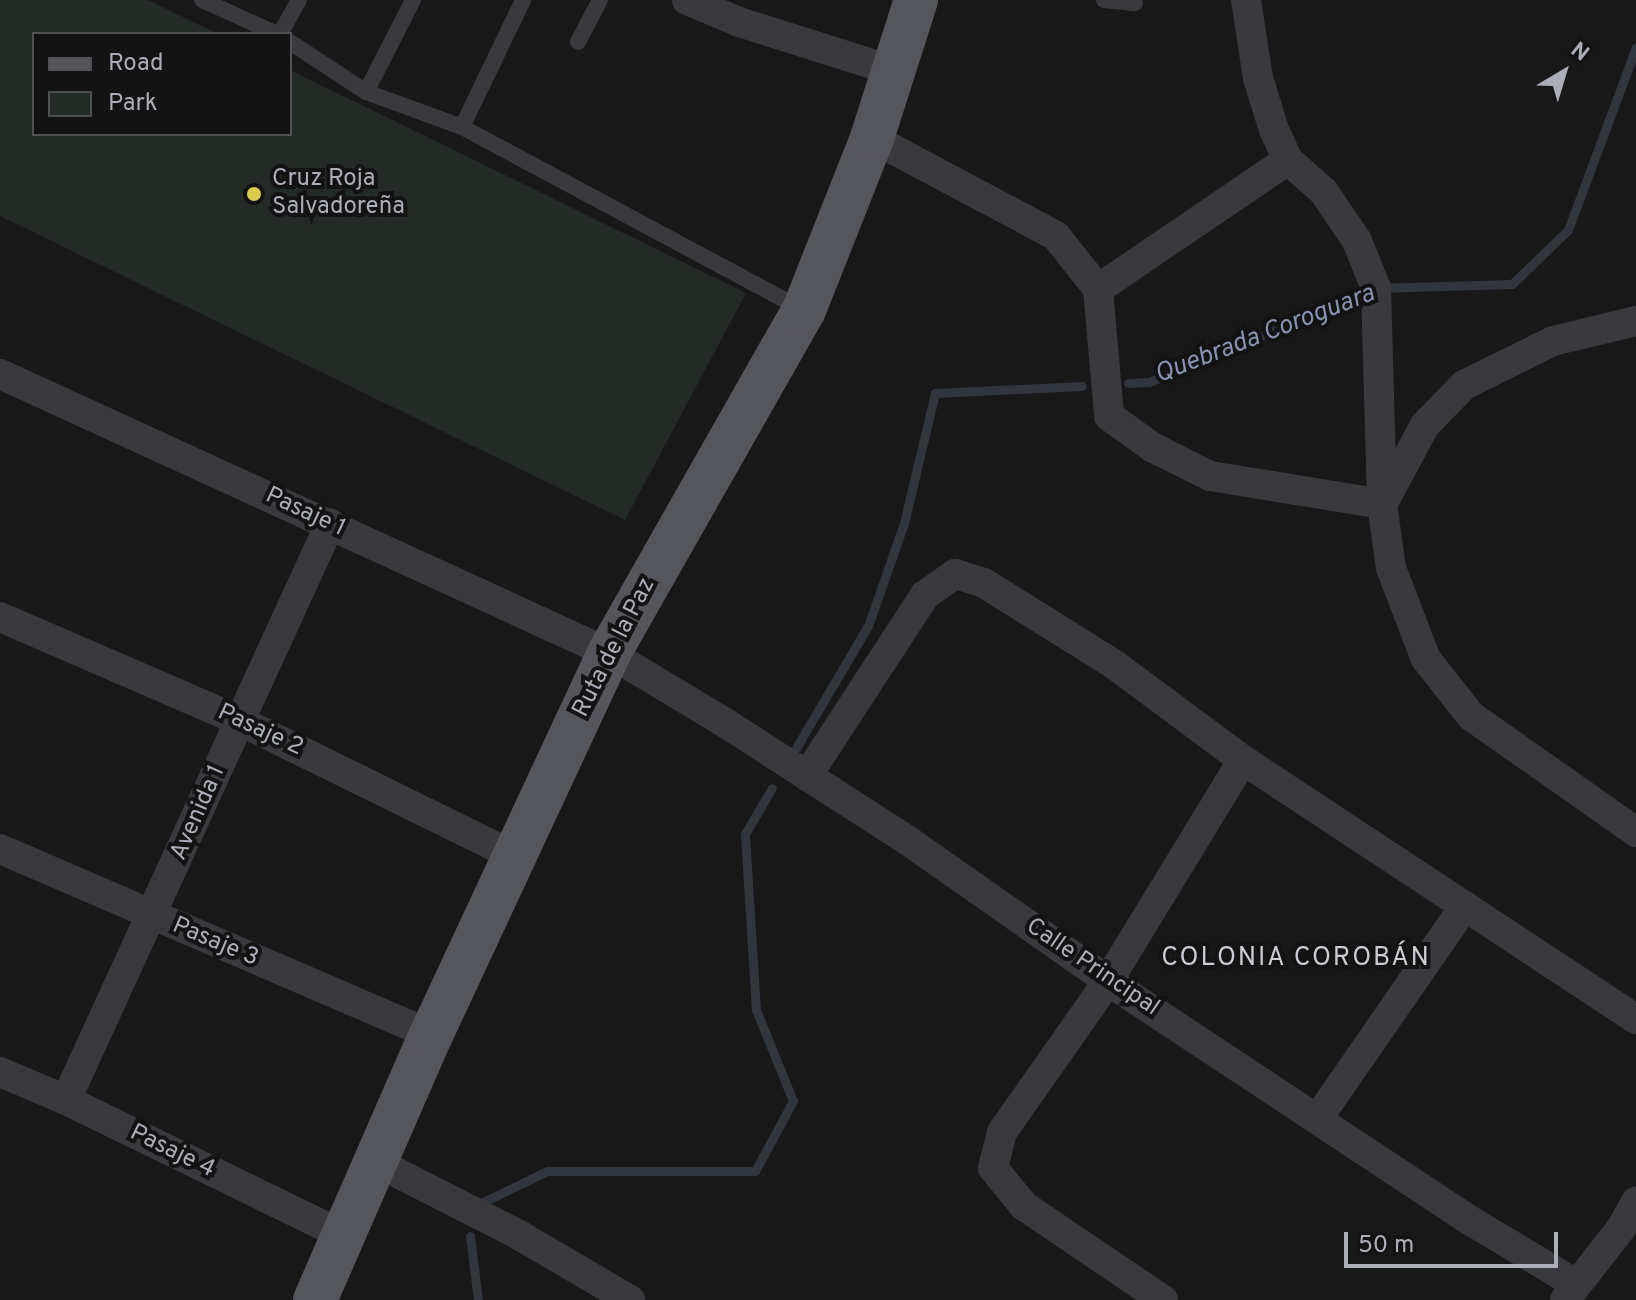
<!DOCTYPE html>
<meta charset="utf-8">
<style>
body{margin:0}
#map{position:relative;width:1636px;height:1300px;overflow:hidden;background:#181819;font-family:Overpass,sans-serif}
div>[style]{position:absolute}
.green>*{inset:0;background:#242b26}
.stream>*{height:9px;margin:-4.5px;padding:0 4.5px;transform-origin:4.5px;border-radius:4.5px;background:#31353e}
.lane>*{height:16px;margin:-8px;padding:0 8px;transform-origin:8px;border-radius:8px;background:#39393e}
.street>*{height:30px;margin:-15px;padding:0 15px;transform-origin:15px;border-radius:15px;background:#39393e}
.primary>*{height:44px;margin:-22px;padding:0 22px;transform-origin:22px;border-radius:22px;background:#55555c}
.dots>*{width:22px;height:22px;translate:-50% -50%;box-sizing:border-box;border:4px solid #131314;border-radius:50%}
span{translate:-50% -50%;white-space:nowrap;text-align:center;line-height:1.15;-webkit-text-stroke:8px #131314;paint-order:stroke}
.poi-label{font-size:24px;color:#abadb7}
.left{translate:0 -50%;text-align:left}
.street-label{font-size:24px;color:#abadb7}
.water-label{font-size:26px;color:#8793ae;font-style:italic}
.neighbourhood-label{font-size:26px;color:#ccccd4;letter-spacing:2px}
.legend{position:absolute;left:32px;top:32px;width:260px;height:104px;box-sizing:border-box;background:#131314;border:2px solid #505155;margin:0;padding:10px 14px;list-style:none;font-size:24px;color:#abadb7}
.legend li{display:flex;align-items:center;gap:16px;height:40px}
.legend b{width:40px;border:2px solid #505155}
.north{position:absolute;left:1524px;top:32px;width:80px;height:80px;-webkit-text-stroke:6px #131314;paint-order:stroke;rotate:38deg;font-size:22px;font-weight:700;line-height:32px;text-align:center;color:#abadb7}
.north::after{content:'';display:block;margin:auto;width:28px;height:36px;background:#abadb7;clip-path:polygon(50% 0,100% 100%,50% 72%,0 100%)}
.scale{position:absolute;left:1344px;top:1232px;width:214px;height:36px;box-sizing:border-box;border:4px solid #abadb7;border-top:0;padding-left:10px;font-size:24px;line-height:28px;white-space:nowrap;color:#abadb7;-webkit-text-stroke:6px #131314;paint-order:stroke}
</style>
<div id="map">
<div class="green">
<i style="clip-path:polygon(0 0,148px 0,218px 34px,34px 34px,34px 134px,290px 134px,290px 70px,746px 293px,625px 520px,0 216px)"></i>
</div>
<div class="stream">
<i style="left:1128px;top:383px;width:21px;rotate:-3deg"></i>
<i style="left:1149px;top:382px;width:246px;rotate:-22.5deg"></i>
<i style="left:1376px;top:288px;width:136px;rotate:-1.7deg"></i>
<i style="left:1512px;top:284px;width:78px;rotate:-44deg"></i>
<i style="left:1568px;top:230px;width:195px;rotate:-69.6deg"></i>
<i style="left:796px;top:748px;width:142px;rotate:-59.5deg"></i>
<i style="left:868px;top:626px;width:109px;rotate:-70.7deg"></i>
<i style="left:904px;top:523px;width:134px;rotate:-76.6deg"></i>
<i style="left:935px;top:393px;width:147px;rotate:-2.7deg"></i>
<i style="left:483px;top:1202px;width:71px;rotate:-25.8deg"></i>
<i style="left:547px;top:1171px;width:208px"></i>
<i style="left:755px;top:1171px;width:80px;rotate:-61.5deg"></i>
<i style="left:793px;top:1101px;width:98px;rotate:-112.1deg"></i>
<i style="left:756px;top:1010px;width:176px;rotate:-93.6deg"></i>
<i style="left:745px;top:834px;width:53px;rotate:-59.6deg"></i>
<i style="left:470px;top:1236px;width:64px;rotate:82.9deg"></i>
</div>
<div class="lane">
<i style="left:202px;top:0;width:82px;rotate:24.4deg"></i>
<i style="left:1104px;top:0;width:31px;rotate:6deg"></i>
<i style="left:280px;top:34px;width:39px;rotate:-61deg"></i>
<i style="left:290px;top:42px;width:91px;rotate:33.3deg"></i>
<i style="left:366px;top:92px;width:102px;rotate:20deg"></i>
<i style="left:462px;top:127px;width:386px;rotate:28.2deg"></i>
<i style="left:578px;top:42px;width:47px;rotate:-62.4deg"></i>
<i style="left:366px;top:92px;width:103px;rotate:-62.9deg"></i>
<i style="left:462px;top:127px;width:141px;rotate:-64.3deg"></i>
</div>
<div class="street">
<i style="left:687px;top:0;width:56px;rotate:22.9deg"></i>
<i style="left:739px;top:22px;width:163px;rotate:17.5deg"></i>
<i style="left:1246px;top:0;width:79px;rotate:81.3deg"></i>
<i style="left:1258px;top:78px;width:54px;rotate:72.9deg"></i>
<i style="left:1274px;top:130px;width:33px;rotate:65deg"></i>
<i style="left:1288px;top:160px;width:48px;rotate:41.6deg"></i>
<i style="left:1324px;top:192px;width:59px;rotate:56deg"></i>
<i style="left:1357px;top:241px;width:51px;rotate:68deg"></i>
<i style="left:1376px;top:288px;width:216px;rotate:88.4deg"></i>
<i style="left:1382px;top:504px;width:65px;rotate:82deg"></i>
<i style="left:1391px;top:568px;width:97px;rotate:69deg"></i>
<i style="left:1426px;top:659px;width:73px;rotate:51.7deg"></i>
<i style="left:1471px;top:716px;width:202px;rotate:35.1deg"></i>
<i style="left:872px;top:138px;width:208px;rotate:28deg"></i>
<i style="left:1056px;top:236px;width:68px;rotate:51.6deg"></i>
<i style="left:1098px;top:289px;width:127px;rotate:85deg"></i>
<i style="left:1109px;top:416px;width:53px;rotate:35.8deg"></i>
<i style="left:1152px;top:447px;width:65px;rotate:26.6deg"></i>
<i style="left:1210px;top:476px;width:174px;rotate:9.2deg"></i>
<i style="left:1098px;top:289px;width:230px;rotate:-34.2deg"></i>
<i style="left:0;top:374px;width:670px;rotate:24.61deg"></i>
<i style="left:609px;top:653px;width:138px;rotate:31deg"></i>
<i style="left:727px;top:724px;width:214px;rotate:32.8deg"></i>
<i style="left:907px;top:840px;width:246px;rotate:35deg"></i>
<i style="left:1108px;top:981px;width:435px;rotate:33.5deg"></i>
<i style="left:1471px;top:1221px;width:122px;rotate:31deg"></i>
<i style="left:1383px;top:503px;width:89px;rotate:-61.7deg"></i>
<i style="left:1425px;top:425px;width:56px;rotate:-45.7deg"></i>
<i style="left:1464px;top:385px;width:99px;rotate:-26.3deg"></i>
<i style="left:1553px;top:341px;width:85px;rotate:-13.5deg"></i>
<i style="left:0;top:617px;width:262px;rotate:23.4deg"></i>
<i style="left:240px;top:721px;width:305px;rotate:26.2deg"></i>
<i style="left:807px;top:776px;width:216px;rotate:-56.9deg"></i>
<i style="left:925px;top:595px;width:37px;rotate:-35deg"></i>
<i style="left:955px;top:574px;width:30px;rotate:17deg"></i>
<i style="left:984px;top:583px;width:155px;rotate:32deg"></i>
<i style="left:1115px;top:665px;width:159px;rotate:36.6deg"></i>
<i style="left:1243px;top:760px;width:471px;rotate:33.4deg"></i>
<i style="left:0;top:849px;width:469px;rotate:23.3deg"></i>
<i style="left:0;top:1072px;width:72px;rotate:23deg"></i>
<i style="left:66px;top:1100px;width:308px;rotate:26deg"></i>
<i style="left:66px;top:1100px;width:634px;rotate:-65.38deg"></i>
<i style="left:1318px;top:1118px;width:258px;rotate:-55.3deg"></i>
<i style="left:376px;top:1162px;width:161px;rotate:27deg"></i>
<i style="left:519px;top:1235px;width:129px;rotate:30.4deg"></i>
<i style="left:1163px;top:1300px;width:168px;rotate:-145.9deg"></i>
<i style="left:1024px;top:1206px;width:49px;rotate:-129.2deg"></i>
<i style="left:993px;top:1168px;width:37px;rotate:-76deg"></i>
<i style="left:1002px;top:1132px;width:184px;rotate:-54.9deg"></i>
<i style="left:1108px;top:981px;width:259px;rotate:-58.6deg"></i>
<i style="left:1565px;top:1300px;width:93px;rotate:-52deg"></i>
<i style="left:1622px;top:1227px;width:29px;rotate:-61deg"></i>
</div>
<div class="primary">
<i style="left:315px;top:1300px;width:289px;rotate:-66.4deg"></i>
<i style="left:431px;top:1035px;width:421px;rotate:-65deg"></i>
<i style="left:609px;top:653px;width:395px;rotate:-60.4deg"></i>
<i style="left:804px;top:310px;width:185px;rotate:-68.4deg"></i>
<i style="left:872px;top:138px;width:145px;rotate:-72.3deg"></i>
</div>
<div class="dots">
<i style="left:254px;top:194px;background:#dbca4d"></i>
</div>
<div class="poi-label">
<span class="left" style="left:272px;top:194px">Cruz Roja<br>Salvadoreña</span>
</div>
<div class="street-label">
<span style="left:305px;top:513px;rotate:25deg">Pasaje 1</span>
<span style="left:615px;top:648px;rotate:-63deg">Ruta de la Paz</span>
<span style="left:260px;top:731px;rotate:25deg">Pasaje 2</span>
<span style="left:199px;top:813px;rotate:-66deg">Avenida 1</span>
<span style="left:215px;top:943px;rotate:23deg">Pasaje 3</span>
<span style="left:1092px;top:968px;rotate:34deg">Calle Principal</span>
<span style="left:172px;top:1152px;rotate:26deg">Pasaje 4</span>
</div>
<div class="water-label">
<span style="left:1265px;top:335px;rotate:-21deg">Quebrada Coroguara</span>
</div>
<div class="neighbourhood-label">
<span style="left:1296px;top:959px">COLONIA COROBÁN</span>
</div>
<ul class="legend">
<li><b style="height:10px;background:#55555c"></b>Road</li>
<li><b style="height:22px;background:#242b26"></b>Park</li>
</ul>
<div class="north">N</div>
<div class="scale">50 m</div>
</div>
